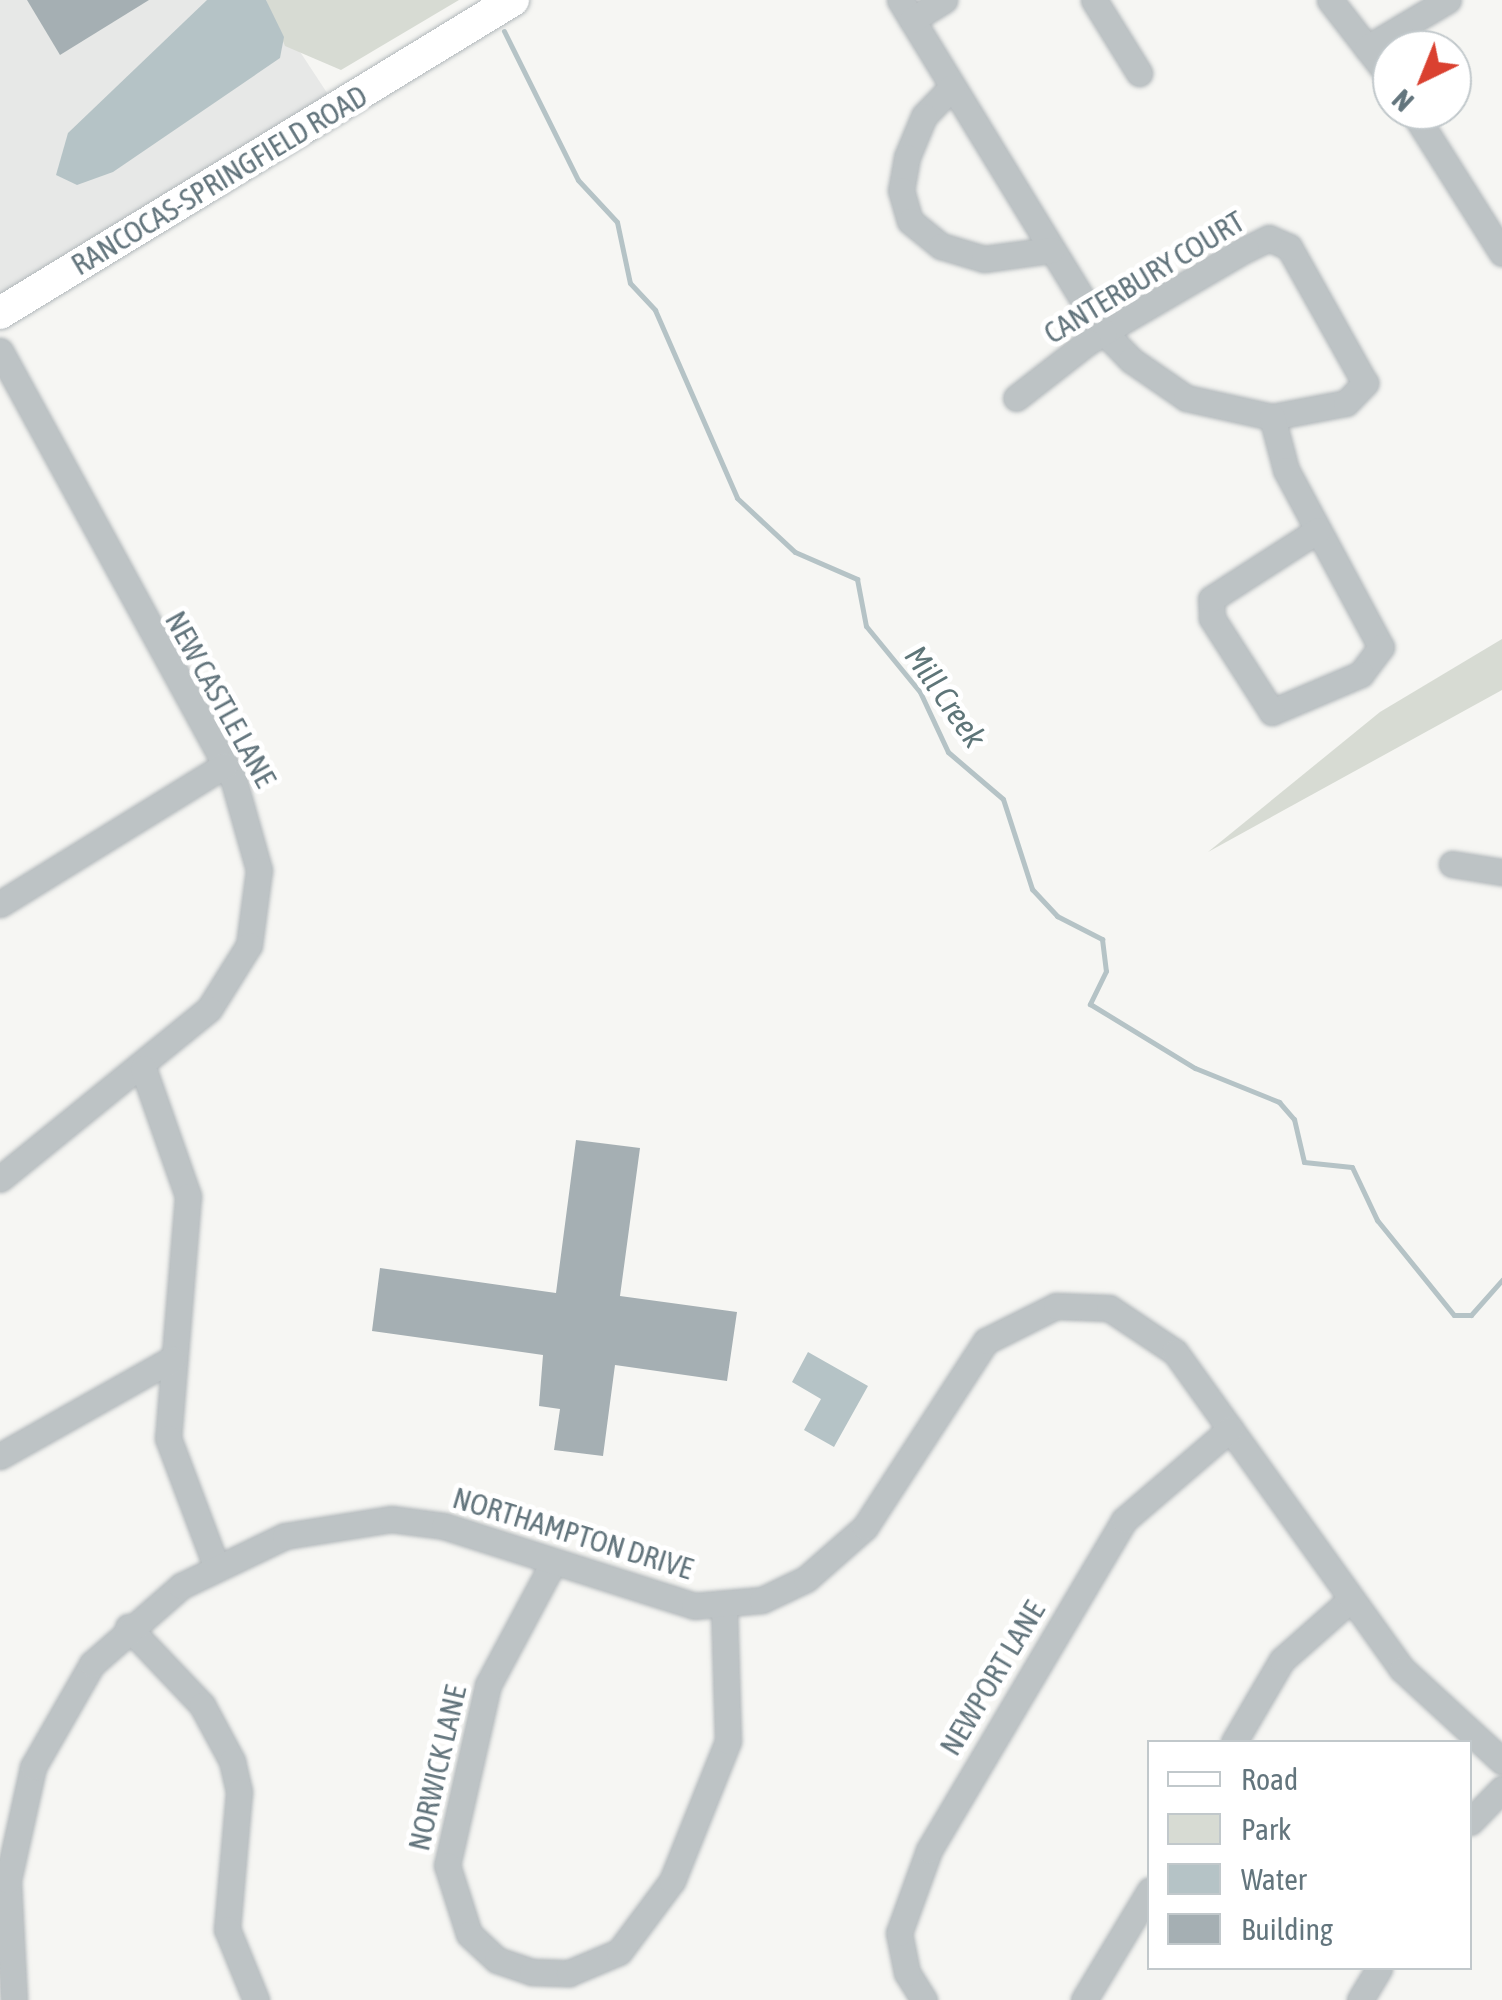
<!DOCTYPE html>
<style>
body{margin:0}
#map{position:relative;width:1502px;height:2000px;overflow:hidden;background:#f6f6f3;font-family:"Asap Condensed",sans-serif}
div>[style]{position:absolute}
.built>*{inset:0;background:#e7e8e7}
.green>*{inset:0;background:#d7dbd3}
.water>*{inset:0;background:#b5c3c6}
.stream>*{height:5px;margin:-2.5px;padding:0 2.5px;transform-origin:2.5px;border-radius:2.5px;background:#b5c3c6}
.building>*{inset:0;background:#a5afb3}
.roads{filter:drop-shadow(0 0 2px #b1b7ba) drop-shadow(0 0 2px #b1b7ba)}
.minor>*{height:25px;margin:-12.5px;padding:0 12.5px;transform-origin:12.5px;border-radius:12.5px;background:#bdc3c5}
.major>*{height:32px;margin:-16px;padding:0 16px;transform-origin:16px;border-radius:16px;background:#fff}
span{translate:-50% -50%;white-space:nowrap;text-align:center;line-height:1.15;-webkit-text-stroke:10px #fff;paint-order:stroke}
.street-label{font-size:30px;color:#63757d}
.water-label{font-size:32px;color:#5e7578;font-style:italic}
.legend{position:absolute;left:1147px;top:1740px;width:325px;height:230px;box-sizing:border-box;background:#fff;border:2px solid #c1c8cb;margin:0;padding:12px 18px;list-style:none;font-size:30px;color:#63757d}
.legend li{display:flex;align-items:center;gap:20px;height:50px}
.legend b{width:50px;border:2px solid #c1c8cb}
.north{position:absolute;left:1372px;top:30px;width:100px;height:100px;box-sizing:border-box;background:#fff;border:2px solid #c1c8cb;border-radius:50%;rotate:223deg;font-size:28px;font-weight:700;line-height:40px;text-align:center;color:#63757d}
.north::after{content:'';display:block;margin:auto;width:35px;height:45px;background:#da4130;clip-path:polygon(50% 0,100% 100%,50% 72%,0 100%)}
</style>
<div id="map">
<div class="built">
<i style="clip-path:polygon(0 0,266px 0,337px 108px,0 313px)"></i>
</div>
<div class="green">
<i style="clip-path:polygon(266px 0,459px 0,341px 70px,285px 46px)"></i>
<i style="clip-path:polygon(1502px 639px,1502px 690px,1208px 852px,1380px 712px)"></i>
</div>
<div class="water">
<i style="clip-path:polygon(207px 0,266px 0,284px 37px,280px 58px,113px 172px,77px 185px,56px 175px,68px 133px)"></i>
<i style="clip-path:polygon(808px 1352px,868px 1386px,834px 1447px,804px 1430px,821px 1399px,792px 1382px)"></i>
</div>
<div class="stream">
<i style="left:504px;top:31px;width:166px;rotate:63.6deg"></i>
<i style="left:578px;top:180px;width:57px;rotate:47.1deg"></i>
<i style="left:617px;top:222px;width:62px;rotate:78deg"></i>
<i style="left:630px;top:283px;width:37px;rotate:47deg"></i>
<i style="left:655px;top:310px;width:205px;rotate:66.4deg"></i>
<i style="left:737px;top:498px;width:79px;rotate:43deg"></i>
<i style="left:795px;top:552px;width:68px;rotate:23.5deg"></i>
<i style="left:857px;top:579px;width:48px;rotate:79.2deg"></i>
<i style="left:866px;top:626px;width:85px;rotate:50.7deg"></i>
<i style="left:920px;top:692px;width:66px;rotate:65deg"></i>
<i style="left:948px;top:752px;width:72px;rotate:40.5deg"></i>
<i style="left:1003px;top:799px;width:95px;rotate:72.1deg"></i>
<i style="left:1032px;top:889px;width:37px;rotate:47deg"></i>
<i style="left:1057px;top:916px;width:51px;rotate:27.1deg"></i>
<i style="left:1102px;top:939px;width:32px;rotate:83deg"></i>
<i style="left:1106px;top:971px;width:37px;rotate:116deg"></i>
<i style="left:1090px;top:1004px;width:123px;rotate:31.4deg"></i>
<i style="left:1195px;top:1068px;width:91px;rotate:22deg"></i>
<i style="left:1279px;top:1102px;width:23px;rotate:49deg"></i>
<i style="left:1294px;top:1119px;width:44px;rotate:76.9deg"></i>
<i style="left:1304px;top:1162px;width:48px;rotate:5.9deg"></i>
<i style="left:1352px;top:1167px;width:59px;rotate:64.7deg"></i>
<i style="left:1377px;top:1220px;width:122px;rotate:51deg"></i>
<i style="left:1454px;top:1315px;width:17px"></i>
<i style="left:1471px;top:1315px;width:47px;rotate:-48.5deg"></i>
</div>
<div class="building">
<i style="clip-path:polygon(27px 0,149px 0,60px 55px)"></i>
<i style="clip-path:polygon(576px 1140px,640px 1148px,620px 1296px,737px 1312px,727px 1381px,615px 1365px,603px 1456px,554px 1450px,560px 1409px,539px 1406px,543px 1355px,372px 1331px,380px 1268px,556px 1293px)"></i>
</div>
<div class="roads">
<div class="minor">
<i style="left:900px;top:0;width:369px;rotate:58.6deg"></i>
<i style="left:1092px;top:315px;width:21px;rotate:55deg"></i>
<i style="left:1104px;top:332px;width:39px;rotate:46deg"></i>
<i style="left:1131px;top:360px;width:67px;rotate:34.6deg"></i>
<i style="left:1186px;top:398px;width:88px;rotate:12.5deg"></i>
<i style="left:1272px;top:417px;width:75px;rotate:-10.7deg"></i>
<i style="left:1346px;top:403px;width:28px;rotate:-46deg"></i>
<i style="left:1365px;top:383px;width:156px;rotate:-119.2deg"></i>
<i style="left:1289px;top:247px;width:22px;rotate:-156deg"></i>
<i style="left:1269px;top:238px;width:25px;rotate:154deg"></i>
<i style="left:1246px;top:249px;width:164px;rotate:149.7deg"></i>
<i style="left:1104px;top:332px;width:19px;rotate:148deg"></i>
<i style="left:1088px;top:342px;width:91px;rotate:142.1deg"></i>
<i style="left:1094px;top:0;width:86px;rotate:58.3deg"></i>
<i style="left:1330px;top:0;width:101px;rotate:52.2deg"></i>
<i style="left:912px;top:20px;width:38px;rotate:-32deg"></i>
<i style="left:1367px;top:48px;width:94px;rotate:-30.7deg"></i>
<i style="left:952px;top:87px;width:40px;rotate:134deg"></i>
<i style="left:924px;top:116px;width:44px;rotate:112.5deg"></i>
<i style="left:907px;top:157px;width:34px;rotate:100deg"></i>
<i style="left:901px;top:190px;width:32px;rotate:74deg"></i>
<i style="left:910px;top:221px;width:40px;rotate:39deg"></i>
<i style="left:941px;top:246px;width:45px;rotate:16.8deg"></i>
<i style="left:984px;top:259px;width:68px;rotate:-7.7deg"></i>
<i style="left:1412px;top:110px;width:169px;rotate:57.8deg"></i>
<i style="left:0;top:351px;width:486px;rotate:61.4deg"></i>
<i style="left:233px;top:778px;width:96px;rotate:74.2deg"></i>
<i style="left:259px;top:870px;width:76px;rotate:97.6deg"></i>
<i style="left:249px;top:945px;width:75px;rotate:122deg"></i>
<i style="left:209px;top:1009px;width:269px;rotate:140.9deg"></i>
<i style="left:1272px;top:417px;width:55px;rotate:75.2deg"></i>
<i style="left:1286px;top:470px;width:201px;rotate:61.8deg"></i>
<i style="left:1381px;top:647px;width:34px;rotate:127deg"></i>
<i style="left:1361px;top:674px;width:97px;rotate:156.9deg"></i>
<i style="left:1272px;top:712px;width:112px;rotate:-122.6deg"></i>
<i style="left:1212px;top:618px;width:19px;rotate:-93deg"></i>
<i style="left:1211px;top:599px;width:127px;rotate:-32.8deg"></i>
<i style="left:1452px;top:864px;width:51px;rotate:9.1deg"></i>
<i style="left:0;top:904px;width:264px;rotate:-31.7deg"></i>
<i style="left:143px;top:1068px;width:136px;rotate:70.6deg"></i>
<i style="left:188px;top:1196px;width:243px;rotate:94.7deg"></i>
<i style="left:168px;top:1438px;width:137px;rotate:69.4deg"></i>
<i style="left:0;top:1456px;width:197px;rotate:-29.4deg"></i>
<i style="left:552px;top:1565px;width:136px;rotate:118.1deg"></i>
<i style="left:488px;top:1685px;width:185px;rotate:102.8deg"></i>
<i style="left:447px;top:1865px;width:72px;rotate:72.3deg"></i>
<i style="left:469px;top:1934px;width:38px;rotate:43deg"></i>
<i style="left:497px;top:1960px;width:37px;rotate:19deg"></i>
<i style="left:532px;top:1972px;width:37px;rotate:2deg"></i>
<i style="left:569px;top:1973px;width:54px;rotate:-22.8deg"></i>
<i style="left:619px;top:1952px;width:89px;rotate:-53.3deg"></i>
<i style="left:672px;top:1881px;width:151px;rotate:-68.2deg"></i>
<i style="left:728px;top:1741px;width:133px;rotate:-91.7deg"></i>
<i style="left:128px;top:1627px;width:108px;rotate:46.5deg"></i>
<i style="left:202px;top:1705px;width:64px;rotate:61.8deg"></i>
<i style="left:232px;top:1761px;width:32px;rotate:77deg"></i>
<i style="left:239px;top:1792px;width:138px;rotate:95deg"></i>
<i style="left:227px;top:1929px;width:77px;rotate:67.8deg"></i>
<i style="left:1234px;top:1742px;width:95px;rotate:-59.7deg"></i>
<i style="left:1282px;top:1660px;width:92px;rotate:-41.5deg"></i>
<i style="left:1470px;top:1822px;width:46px;rotate:-45.9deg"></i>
<i style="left:14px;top:2000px;width:120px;rotate:-92.9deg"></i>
<i style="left:8px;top:1880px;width:116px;rotate:-77.5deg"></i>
<i style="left:33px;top:1767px;width:119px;rotate:-60.2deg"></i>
<i style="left:92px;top:1664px;width:118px;rotate:-41.2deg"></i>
<i style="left:181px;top:1586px;width:115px;rotate:-25.7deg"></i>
<i style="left:285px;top:1536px;width:107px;rotate:-9.1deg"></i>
<i style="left:391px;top:1519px;width:53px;rotate:7.5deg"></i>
<i style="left:444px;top:1526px;width:262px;rotate:17.7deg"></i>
<i style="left:694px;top:1606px;width:68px;rotate:-5deg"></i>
<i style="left:762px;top:1600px;width:49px;rotate:-25.5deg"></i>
<i style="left:806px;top:1579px;width:79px;rotate:-41.4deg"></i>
<i style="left:865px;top:1527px;width:222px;rotate:-57deg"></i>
<i style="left:986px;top:1341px;width:78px;rotate:-26.6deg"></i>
<i style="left:1056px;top:1306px;width:53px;rotate:2.2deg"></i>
<i style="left:1109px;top:1308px;width:79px;rotate:33.7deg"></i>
<i style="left:1175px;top:1352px;width:390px;rotate:54.4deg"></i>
<i style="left:1402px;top:1669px;width:136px;rotate:42.6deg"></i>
<i style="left:924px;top:2000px;width:32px;rotate:-122deg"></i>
<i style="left:907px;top:1973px;width:41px;rotate:-101.3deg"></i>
<i style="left:899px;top:1933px;width:88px;rotate:-70.1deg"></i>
<i style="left:929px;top:1850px;width:383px;rotate:-59.4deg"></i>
<i style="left:1124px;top:1520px;width:140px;rotate:-40.6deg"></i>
<i style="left:1084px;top:2000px;width:128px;rotate:-59deg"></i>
<i style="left:1360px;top:2000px;width:37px;rotate:-59deg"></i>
</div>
<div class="major">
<i style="left:0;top:313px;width:601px;rotate:-31.39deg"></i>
</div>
</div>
<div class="street-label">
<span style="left:219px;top:180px;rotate:-31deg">RANCOCAS-SPRINGFIELD ROAD</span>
<span style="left:1144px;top:277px;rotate:-31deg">CANTERBURY COURT</span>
<span style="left:221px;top:699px;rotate:61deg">NEW CASTLE LANE</span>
<span style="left:573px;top:1533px;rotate:17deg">NORTHAMPTON DRIVE</span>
<span style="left:992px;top:1678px;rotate:-59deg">NEWPORT LANE</span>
<span style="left:437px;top:1768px;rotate:-77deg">NORWICK LANE</span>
</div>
<div class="water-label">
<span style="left:945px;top:697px;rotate:55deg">Mill Creek</span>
</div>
<ul class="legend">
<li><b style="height:12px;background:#fff"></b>Road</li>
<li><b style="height:28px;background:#d7dbd3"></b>Park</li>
<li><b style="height:28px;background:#b5c3c6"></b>Water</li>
<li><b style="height:28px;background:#a5afb3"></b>Building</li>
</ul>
<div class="north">N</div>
</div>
